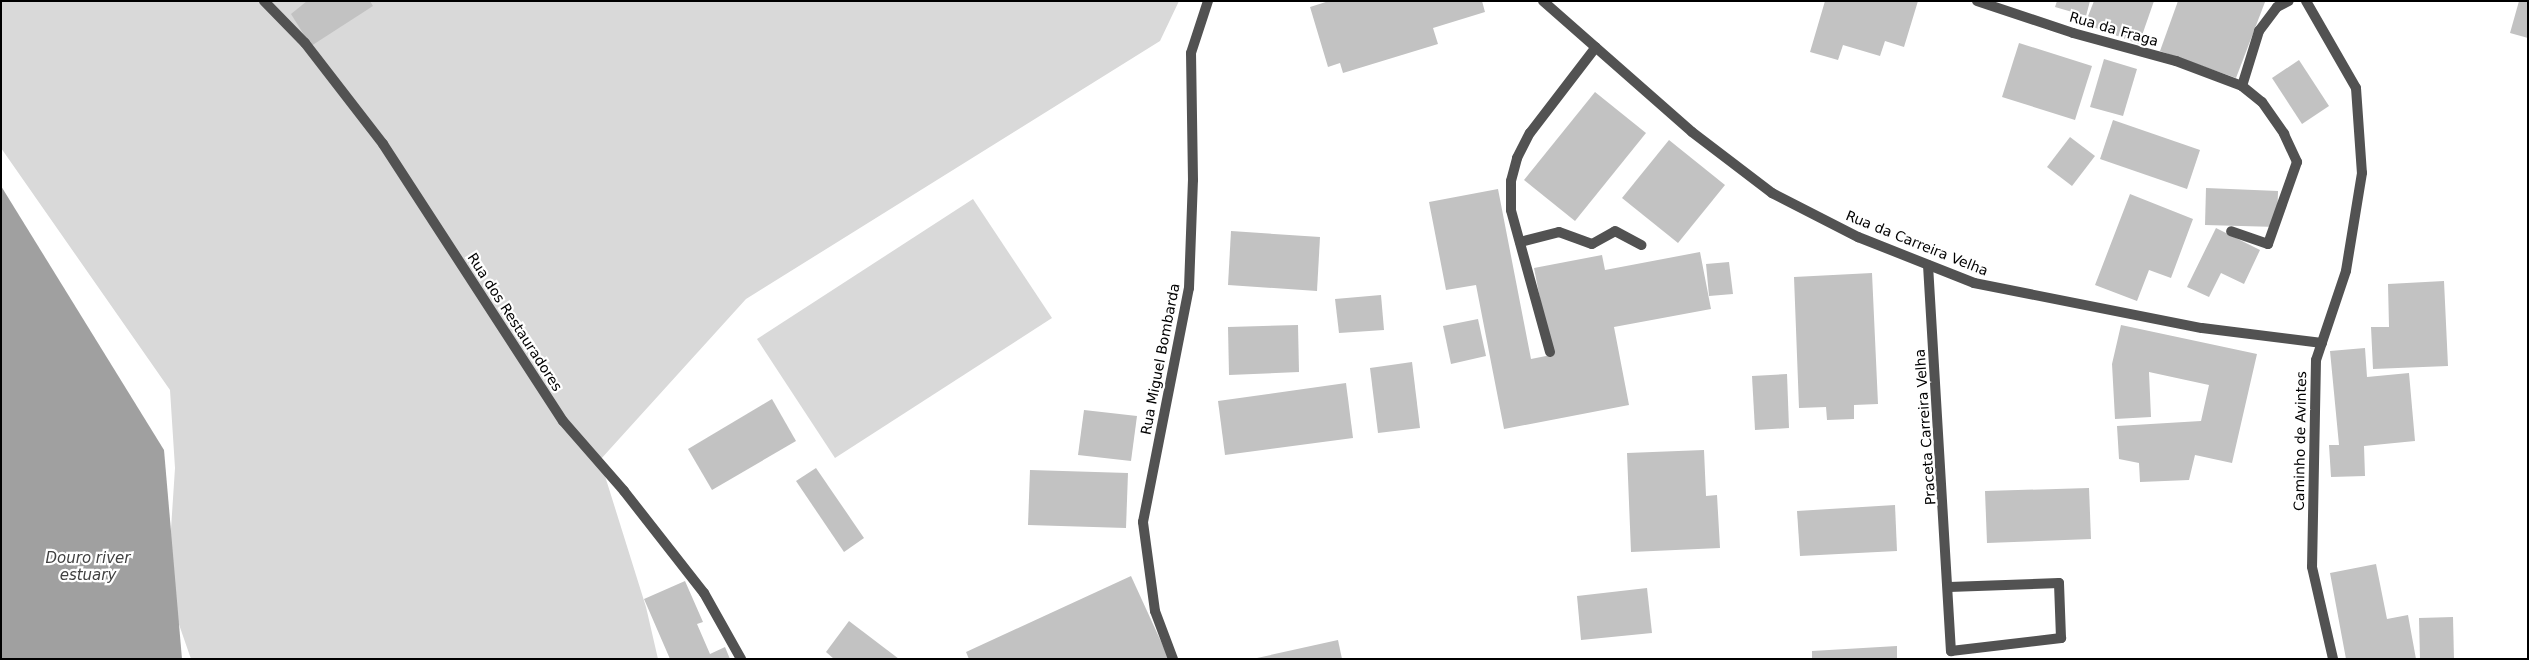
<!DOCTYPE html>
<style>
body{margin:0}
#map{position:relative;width:2529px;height:660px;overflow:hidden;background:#fff;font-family:"DejaVu Sans",sans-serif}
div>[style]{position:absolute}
.green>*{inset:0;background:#d9d9d9}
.water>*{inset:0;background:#a0a0a0}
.building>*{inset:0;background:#c2c2c2}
.lane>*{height:10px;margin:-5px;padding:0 5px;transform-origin:5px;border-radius:5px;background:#525252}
.street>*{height:10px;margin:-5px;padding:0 5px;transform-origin:5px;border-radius:5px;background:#525252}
span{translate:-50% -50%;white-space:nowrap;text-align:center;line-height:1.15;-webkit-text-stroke:4.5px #fff;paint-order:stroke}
.street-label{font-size:14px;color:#000}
.water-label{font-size:15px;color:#414141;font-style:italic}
.frame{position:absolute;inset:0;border:2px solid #000;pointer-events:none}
</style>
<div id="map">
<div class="green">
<i style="clip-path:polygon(1px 1px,1179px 1px,1160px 41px,746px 299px,600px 460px,646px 607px,658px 659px,191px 659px,167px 590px,175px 468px,170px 390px,1px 148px)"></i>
<i style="clip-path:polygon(973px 199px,1052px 318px,835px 458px,757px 339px)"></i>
</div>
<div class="water">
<i style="clip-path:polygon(1px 186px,164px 450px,182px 659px,1px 659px)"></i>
</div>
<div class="building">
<i style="clip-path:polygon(307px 1px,370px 1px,373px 6px,311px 46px,291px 14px)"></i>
<i style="clip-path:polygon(1329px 1px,1482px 1px,1485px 12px,1433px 28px,1438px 44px,1343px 73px,1340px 63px,1328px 67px,1310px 7px)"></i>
<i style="clip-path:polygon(1825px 1px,1918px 1px,1904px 47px,1885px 41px,1880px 56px,1843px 45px,1838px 60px,1810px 52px)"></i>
<i style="clip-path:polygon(2057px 1px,2090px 1px,2086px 16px,2055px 7px)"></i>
<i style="clip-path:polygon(2094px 1px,2154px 1px,2139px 44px,2085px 24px)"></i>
<i style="clip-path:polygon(2178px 1px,2265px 2px,2236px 78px,2160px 51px)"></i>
<i style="clip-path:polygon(2519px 1px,2528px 1px,2528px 38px,2510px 33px)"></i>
<i style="clip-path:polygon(2019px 43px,2092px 66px,2075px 120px,2002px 97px)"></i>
<i style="clip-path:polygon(2104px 59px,2137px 69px,2123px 116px,2090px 107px)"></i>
<i style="clip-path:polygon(2299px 60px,2329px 106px,2302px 124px,2272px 78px)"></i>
<i style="clip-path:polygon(1595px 92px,1646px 133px,1575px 221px,1524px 180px)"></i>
<i style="clip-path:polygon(2113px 120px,2200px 150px,2187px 189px,2100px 159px)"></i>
<i style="clip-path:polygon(2070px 137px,2095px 156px,2072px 186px,2047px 167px)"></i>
<i style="clip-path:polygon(1669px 140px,1725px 185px,1678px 243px,1622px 198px)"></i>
<i style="clip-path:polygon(2206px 188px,2278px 191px,2277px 227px,2205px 225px)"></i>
<i style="clip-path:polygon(1498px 189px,1531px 359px,1551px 355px,1534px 268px,1602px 255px,1605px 270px,1700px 252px,1711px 309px,1614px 327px,1629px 405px,1504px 429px,1476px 285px,1446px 290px,1429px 202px)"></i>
<i style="clip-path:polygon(2130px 194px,2193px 219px,2171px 278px,2149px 270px,2137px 301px,2095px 285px)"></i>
<i style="clip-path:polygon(2216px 228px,2260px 250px,2244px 284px,2221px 273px,2209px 297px,2187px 287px)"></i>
<i style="clip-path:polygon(1231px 231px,1320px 237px,1317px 291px,1228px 285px)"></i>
<i style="clip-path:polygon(1729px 262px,1733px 294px,1709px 296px,1706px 264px)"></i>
<i style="clip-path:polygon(1872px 273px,1878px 404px,1854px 405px,1854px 419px,1827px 420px,1826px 407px,1799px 408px,1794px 277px)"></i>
<i style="clip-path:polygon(2444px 281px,2448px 366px,2373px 369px,2371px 327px,2389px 327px,2388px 284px)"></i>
<i style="clip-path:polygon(1381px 295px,1384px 330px,1339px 333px,1335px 299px)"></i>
<i style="clip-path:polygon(1478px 319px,1486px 356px,1451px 364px,1443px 326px)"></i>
<i style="clip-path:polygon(1298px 325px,1299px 372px,1229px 375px,1228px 327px)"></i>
<i style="clip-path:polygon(2121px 325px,2257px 354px,2232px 463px,2195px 455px,2189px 480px,2140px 482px,2139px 463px,2119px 459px,2117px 426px,2201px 421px,2209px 385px,2149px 372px,2151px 417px,2115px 419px,2112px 364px)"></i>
<i style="clip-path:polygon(2365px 348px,2367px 377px,2409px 373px,2415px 441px,2364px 446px,2365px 476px,2331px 477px,2329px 445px,2339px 445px,2330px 351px)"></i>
<i style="clip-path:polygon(1412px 362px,1420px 428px,1378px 433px,1370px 368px)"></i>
<i style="clip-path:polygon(1787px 374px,1789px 428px,1755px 430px,1752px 376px)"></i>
<i style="clip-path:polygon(1346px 383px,1353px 438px,1225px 455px,1218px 401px)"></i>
<i style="clip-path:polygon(772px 399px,796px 441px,712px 490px,688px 449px)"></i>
<i style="clip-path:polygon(1084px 410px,1137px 416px,1131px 461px,1078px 455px)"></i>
<i style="clip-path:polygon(1704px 450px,1706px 496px,1717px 495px,1720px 548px,1631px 552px,1627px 453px)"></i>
<i style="clip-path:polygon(816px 468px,864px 538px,844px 552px,796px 481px)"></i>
<i style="clip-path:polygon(1030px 470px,1128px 473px,1126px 528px,1028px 525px)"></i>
<i style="clip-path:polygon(2089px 488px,2091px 539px,1987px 543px,1985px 491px)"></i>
<i style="clip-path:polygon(1895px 505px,1897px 551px,1800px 556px,1797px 511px)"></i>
<i style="clip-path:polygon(2376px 564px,2387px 619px,2408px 615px,2416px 659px,2346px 659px,2330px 573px)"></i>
<i style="clip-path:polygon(1131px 576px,1169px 659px,969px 659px,966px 652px)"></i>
<i style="clip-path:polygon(685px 581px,703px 622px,697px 624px,710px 654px,725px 647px,730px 659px,670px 659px,644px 599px)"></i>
<i style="clip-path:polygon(1647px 588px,1652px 633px,1581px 640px,1577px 596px)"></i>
<i style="clip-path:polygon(2453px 617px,2454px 659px,2420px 659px,2419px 618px)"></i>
<i style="clip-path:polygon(849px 621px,899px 659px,834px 659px,826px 652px)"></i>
<i style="clip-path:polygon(1338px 640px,1342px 659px,1257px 659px,1257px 658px)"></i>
<i style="clip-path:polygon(1897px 646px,1897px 659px,1812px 659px,1812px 651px)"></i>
</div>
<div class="lane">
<i style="left:1520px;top:242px;width:40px;rotate:-14.4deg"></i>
<i style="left:1559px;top:232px;width:35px;rotate:20deg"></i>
<i style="left:1592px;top:244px;width:26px;rotate:-29deg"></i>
<i style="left:1615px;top:231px;width:30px;rotate:28deg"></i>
<i style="left:1550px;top:352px;width:147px;rotate:-105.4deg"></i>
<i style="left:1511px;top:210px;width:29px;rotate:-90deg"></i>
<i style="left:1511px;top:181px;width:24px;rotate:-75deg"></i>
<i style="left:1517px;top:158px;width:28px;rotate:-63deg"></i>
<i style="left:1530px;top:133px;width:108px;rotate:-52.5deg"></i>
</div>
<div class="street">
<i style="left:264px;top:1px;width:59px;rotate:45.7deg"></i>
<i style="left:305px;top:43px;width:128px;rotate:52.3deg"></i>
<i style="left:383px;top:144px;width:330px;rotate:57deg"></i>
<i style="left:563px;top:421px;width:93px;rotate:48.9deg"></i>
<i style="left:624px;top:491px;width:130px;rotate:51.9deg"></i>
<i style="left:704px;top:593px;width:76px;rotate:60.7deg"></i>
<i style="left:1543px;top:1px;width:198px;rotate:41.3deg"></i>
<i style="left:1692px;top:132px;width:101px;rotate:37.3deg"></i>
<i style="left:1772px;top:193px;width:97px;rotate:27.1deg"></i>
<i style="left:1858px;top:237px;width:125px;rotate:21.6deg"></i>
<i style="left:1974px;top:283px;width:232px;rotate:11.2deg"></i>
<i style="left:2202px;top:328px;width:121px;rotate:7.1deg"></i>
<i style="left:1977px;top:1px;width:101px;rotate:18.4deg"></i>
<i style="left:2073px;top:33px;width:107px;rotate:15.2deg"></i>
<i style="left:2176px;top:61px;width:71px;rotate:20.7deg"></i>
<i style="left:2242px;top:86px;width:26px;rotate:39deg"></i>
<i style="left:2262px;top:102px;width:39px;rotate:55deg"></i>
<i style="left:2284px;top:134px;width:31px;rotate:65deg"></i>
<i style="left:2297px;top:162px;width:87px;rotate:109.5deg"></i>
<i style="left:2268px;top:244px;width:39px;rotate:-161deg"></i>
<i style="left:2306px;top:1px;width:100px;rotate:60.1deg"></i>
<i style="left:2356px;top:88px;width:85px;rotate:86deg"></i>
<i style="left:2362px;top:173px;width:99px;rotate:99.3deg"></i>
<i style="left:2346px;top:271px;width:94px;rotate:108.6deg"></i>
<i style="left:2316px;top:360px;width:207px;rotate:91.1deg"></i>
<i style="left:2312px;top:567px;width:94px;rotate:77.1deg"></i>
<i style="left:2242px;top:86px;width:58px;rotate:-72.8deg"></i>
<i style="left:2259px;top:31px;width:30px;rotate:-53deg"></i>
<i style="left:2277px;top:7px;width:13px;rotate:-27deg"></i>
<i style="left:1928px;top:265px;width:387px;rotate:86.6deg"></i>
<i style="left:1951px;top:651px;width:111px;rotate:-6.7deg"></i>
<i style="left:2061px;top:638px;width:55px;rotate:-92.1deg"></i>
<i style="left:2059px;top:583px;width:110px;rotate:177.9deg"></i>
<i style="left:1173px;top:659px;width:51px;rotate:-110.6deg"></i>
<i style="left:1155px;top:611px;width:90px;rotate:-97.7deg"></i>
<i style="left:1143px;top:522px;width:238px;rotate:-78.9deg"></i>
<i style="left:1189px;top:288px;width:108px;rotate:-87.9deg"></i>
<i style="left:1193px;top:180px;width:127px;rotate:-90.9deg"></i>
<i style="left:1191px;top:53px;width:55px;rotate:-71.9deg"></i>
</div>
<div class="street-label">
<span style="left:2114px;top:29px;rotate:16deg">Rua da Fraga</span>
<span style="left:1917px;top:243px;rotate:22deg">Rua da Carreira Velha</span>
<span style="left:515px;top:322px;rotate:57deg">Rua dos Restauradores</span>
<span style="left:1160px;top:359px;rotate:-79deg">Rua Miguel Bombarda</span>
<span style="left:1925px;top:427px;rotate:-94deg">Praceta Carreira Velha</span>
<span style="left:2300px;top:441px;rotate:-89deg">Caminho de Avintes</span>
</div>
<div class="water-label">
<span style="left:88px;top:567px">Douro river<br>estuary</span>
</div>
<div class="frame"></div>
</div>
